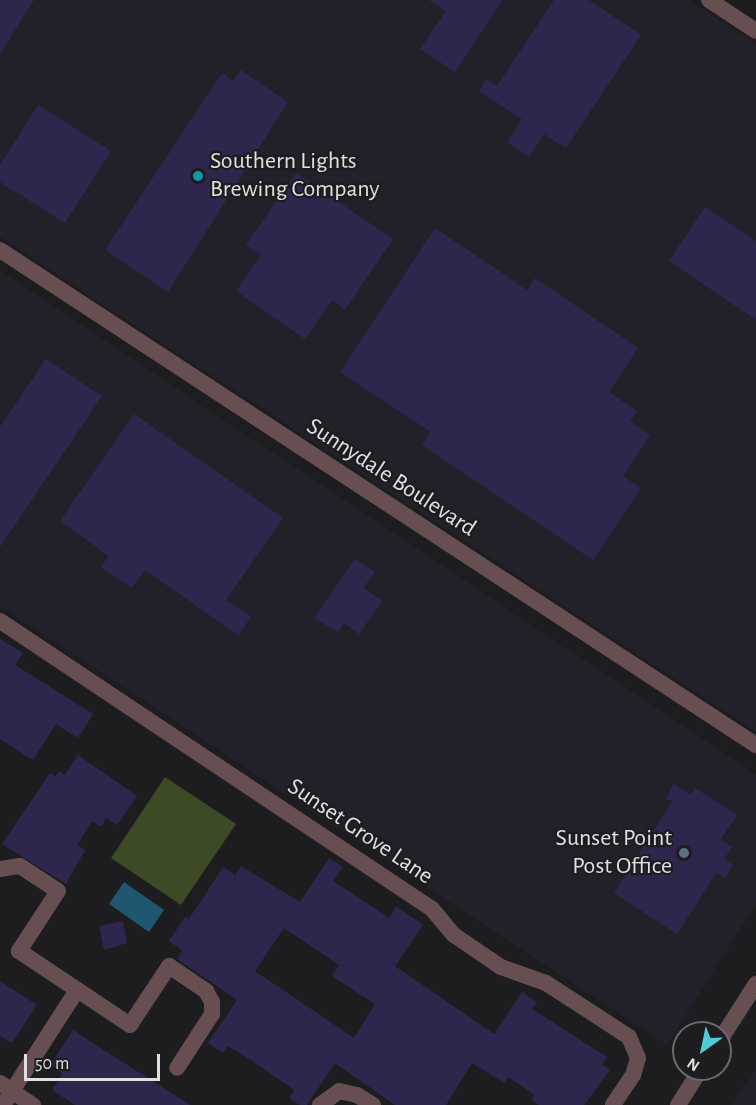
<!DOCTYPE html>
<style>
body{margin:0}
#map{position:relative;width:756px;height:1105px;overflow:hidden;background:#1d1c1f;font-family:"Alegreya Sans",sans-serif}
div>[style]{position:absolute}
.built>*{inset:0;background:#22212a}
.green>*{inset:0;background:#3c4a26}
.water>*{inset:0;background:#1f5770}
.building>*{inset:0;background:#2f264e}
.minor>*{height:16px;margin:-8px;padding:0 8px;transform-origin:8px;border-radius:8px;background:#664e51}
.tertiary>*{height:16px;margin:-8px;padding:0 8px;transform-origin:8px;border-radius:8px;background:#664e51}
.dots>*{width:16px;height:16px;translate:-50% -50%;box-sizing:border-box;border:3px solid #1d1c1f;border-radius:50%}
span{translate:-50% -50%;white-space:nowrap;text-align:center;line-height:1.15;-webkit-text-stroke:4.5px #1d1c1f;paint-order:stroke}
.poi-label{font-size:24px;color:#e0e0e2}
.left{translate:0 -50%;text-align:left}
.right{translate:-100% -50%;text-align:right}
.street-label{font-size:24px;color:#e0e0e2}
.north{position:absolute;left:672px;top:1021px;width:60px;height:60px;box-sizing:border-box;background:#1d1c1f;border:2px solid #6b6a6d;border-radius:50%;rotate:213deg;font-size:16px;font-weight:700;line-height:24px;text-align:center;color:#e0e0e2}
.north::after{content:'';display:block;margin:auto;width:21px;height:27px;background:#51ccd4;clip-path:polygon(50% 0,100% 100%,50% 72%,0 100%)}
.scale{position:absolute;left:24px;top:1054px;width:136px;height:27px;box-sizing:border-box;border:3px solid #e0e0e2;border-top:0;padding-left:8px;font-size:18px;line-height:21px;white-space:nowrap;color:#e0e0e2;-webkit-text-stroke:4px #1d1c1f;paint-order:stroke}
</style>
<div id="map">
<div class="built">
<i style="clip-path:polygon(0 0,689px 0,756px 44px,756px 732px,0 237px)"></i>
<i style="clip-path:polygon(0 271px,756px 775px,756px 903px,667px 1045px,0 606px)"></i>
<i style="clip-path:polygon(756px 1068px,756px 1105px,732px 1105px)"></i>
</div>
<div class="green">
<i style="clip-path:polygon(165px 777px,236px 824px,181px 905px,111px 858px)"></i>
</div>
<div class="water">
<i style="clip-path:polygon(124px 882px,164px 910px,149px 932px,109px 904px)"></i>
</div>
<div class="building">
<i style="clip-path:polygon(0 0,34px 0,0 54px)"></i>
<i style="clip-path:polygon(429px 0,502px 0,455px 72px,420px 49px,446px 11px)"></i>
<i style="clip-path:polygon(554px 0,589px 0,641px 35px,566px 148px,544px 134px,529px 157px,507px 142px,522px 119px,479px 91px,486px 79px,497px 86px)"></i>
<i style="clip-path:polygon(241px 70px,288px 102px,168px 292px,105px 250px,222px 73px,233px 81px)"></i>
<i style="clip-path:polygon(38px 105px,111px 151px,65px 223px,0 182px,0 165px)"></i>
<i style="clip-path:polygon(296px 173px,393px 239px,345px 310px,332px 300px,305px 339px,236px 291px,261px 255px,246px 245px)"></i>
<i style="clip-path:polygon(705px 207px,756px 241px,756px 320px,669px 261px)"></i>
<i style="clip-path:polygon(435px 228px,527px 290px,535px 278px,638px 348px,609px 392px,637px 411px,630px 421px,650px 435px,623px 476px,641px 488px,593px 560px,422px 445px,431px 432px,340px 372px)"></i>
<i style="clip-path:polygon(46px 359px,102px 396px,0 547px,0 427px)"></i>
<i style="clip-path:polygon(134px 414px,283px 518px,226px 600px,251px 617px,238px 635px,145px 570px,132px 588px,101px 567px,109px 556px,60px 521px)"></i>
<i style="clip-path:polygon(355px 559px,375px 572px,363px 588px,382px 601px,359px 634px,344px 623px,338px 632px,314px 618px)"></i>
<i style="clip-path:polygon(0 639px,23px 653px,15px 665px,93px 714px,78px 738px,56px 724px,33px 760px,0 739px)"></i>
<i style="clip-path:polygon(78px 755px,137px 796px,117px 825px,106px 818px,101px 827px,92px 821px,77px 845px,85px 850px,66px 884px,2px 844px,50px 773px,55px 777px,59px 771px,65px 775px)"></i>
<i style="clip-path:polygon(674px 784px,691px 795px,695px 788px,737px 815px,720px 840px,732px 847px,724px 859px,733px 865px,725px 878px,716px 873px,677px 934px,614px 893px,672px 802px,666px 798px)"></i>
<i style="clip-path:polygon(evenodd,329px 858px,343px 867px,333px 881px,389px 918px,396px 906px,423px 925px,395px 966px,494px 1034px,522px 992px,537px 1002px,532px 1009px,607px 1057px,602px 1064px,610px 1070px,584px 1105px,539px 1105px,531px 1100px,535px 1095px,508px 1077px,504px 1083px,472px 1063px,446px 1105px,395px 1105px,335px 1063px,307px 1105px,300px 1105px,289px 1098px,294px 1090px,251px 1060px,228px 1046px,223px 1053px,208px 1043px,237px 1000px,177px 959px,183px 951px,169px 941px,185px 917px,189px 919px,223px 867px,235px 875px,241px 866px,300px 902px,329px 858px,284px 928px,339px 965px,332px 976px,375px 1004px,354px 1038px,255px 971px,284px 928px)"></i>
<i style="clip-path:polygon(123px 921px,127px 943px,104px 950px,99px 926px)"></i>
<i style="clip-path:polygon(0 981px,37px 1005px,12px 1043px,0 1036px)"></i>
<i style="clip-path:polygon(73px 1030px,93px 1043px,190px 1105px,75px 1105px,52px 1090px,62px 1074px,50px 1065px)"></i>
</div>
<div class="minor">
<i style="left:709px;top:0;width:56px;rotate:33.4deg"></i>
<i style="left:0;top:250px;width:904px;rotate:33.22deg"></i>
<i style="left:0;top:621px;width:519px;rotate:33.69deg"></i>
<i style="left:432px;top:909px;width:34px;rotate:50deg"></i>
<i style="left:454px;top:935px;width:57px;rotate:34.2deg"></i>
<i style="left:501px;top:967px;width:48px;rotate:19.6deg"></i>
<i style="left:546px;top:983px;width:99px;rotate:33deg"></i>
<i style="left:629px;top:1037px;width:23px;rotate:67deg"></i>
<i style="left:638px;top:1058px;width:18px;rotate:106deg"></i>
<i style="left:633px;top:1075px;width:36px;rotate:124deg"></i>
<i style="left:0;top:869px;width:20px;rotate:-9deg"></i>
<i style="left:20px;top:866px;width:45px;rotate:33.3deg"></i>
<i style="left:58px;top:891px;width:72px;rotate:123deg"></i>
<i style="left:19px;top:951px;width:133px;rotate:33.7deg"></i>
<i style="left:130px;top:1025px;width:71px;rotate:-56.5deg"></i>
<i style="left:169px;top:966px;width:45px;rotate:34deg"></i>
<i style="left:206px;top:991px;width:13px;rotate:61deg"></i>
<i style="left:212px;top:1002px;width:12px;rotate:90deg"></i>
<i style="left:212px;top:1014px;width:64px;rotate:122.9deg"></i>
<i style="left:0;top:1083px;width:40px;rotate:34deg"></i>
<i style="left:3px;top:1105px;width:137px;rotate:-57.2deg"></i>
<i style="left:320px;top:1105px;width:24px;rotate:-36deg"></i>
<i style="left:339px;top:1091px;width:18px;rotate:13deg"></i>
<i style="left:357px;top:1095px;width:19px;rotate:32deg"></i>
</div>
<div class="tertiary">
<i style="left:720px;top:1040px;width:67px;rotate:-57.3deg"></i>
<i style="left:678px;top:1105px;width:43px;rotate:-57.4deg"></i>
</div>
<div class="dots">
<i style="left:198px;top:176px;background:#0f9aa8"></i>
<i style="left:684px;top:853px;background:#5c6f8a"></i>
</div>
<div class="poi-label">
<span class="left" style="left:210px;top:176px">Southern Lights<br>Brewing Company</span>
<span class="right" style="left:672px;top:853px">Sunset Point<br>Post Office</span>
</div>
<div class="street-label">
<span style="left:391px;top:478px;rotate:33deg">Sunnydale Boulevard</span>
<span style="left:360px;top:832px;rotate:34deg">Sunset Grove Lane</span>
</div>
<div class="north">N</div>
<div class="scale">50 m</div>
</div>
